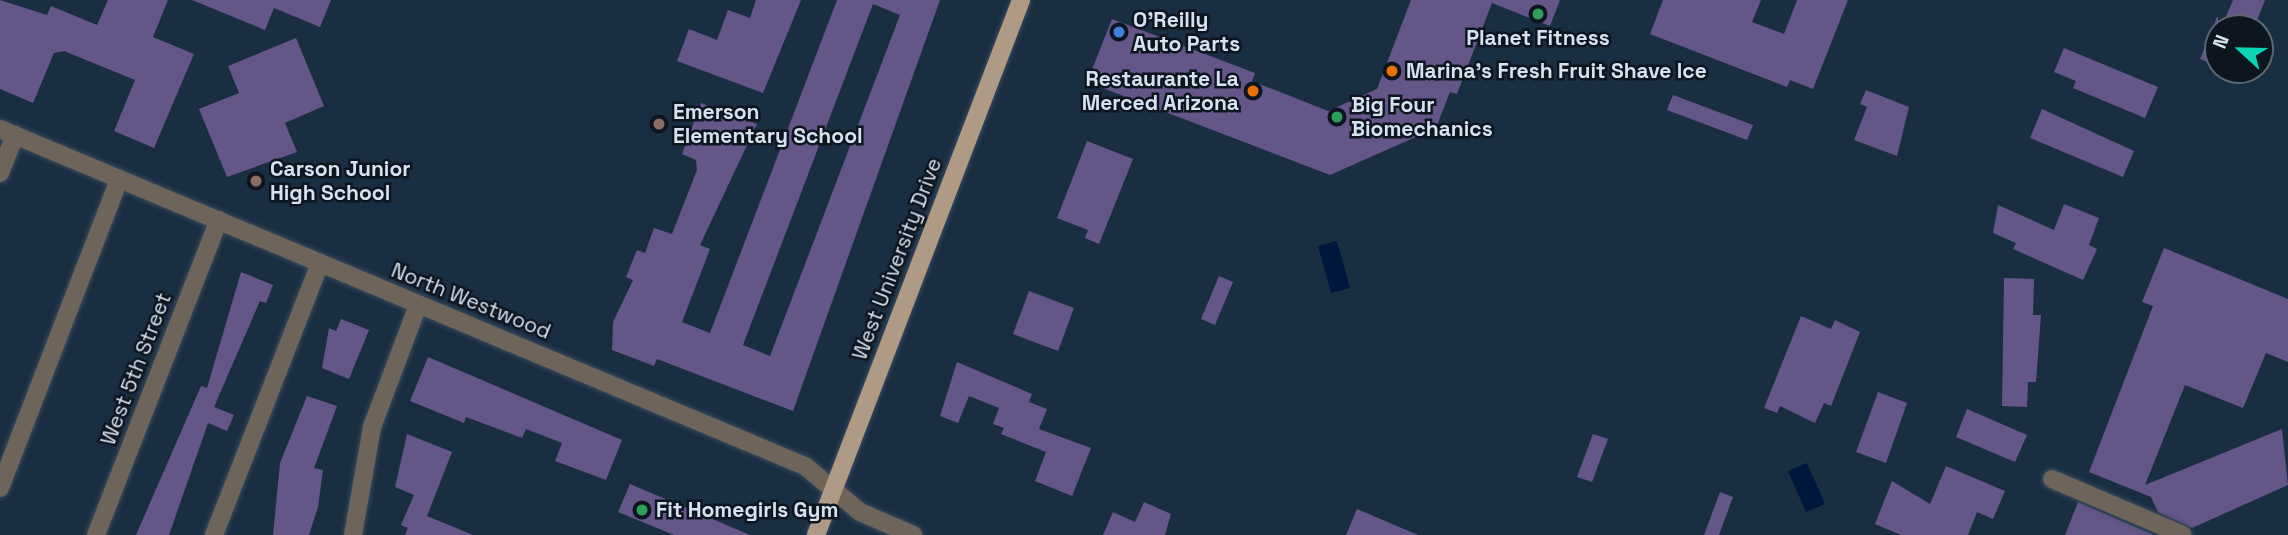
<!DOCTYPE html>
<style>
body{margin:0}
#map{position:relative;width:2288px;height:535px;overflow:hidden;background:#1a2e42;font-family:"Space Grotesk",sans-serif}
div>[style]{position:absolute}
.water>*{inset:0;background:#00173d}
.building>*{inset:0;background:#645689}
.roads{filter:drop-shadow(0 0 2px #384b5e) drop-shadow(0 0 2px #384b5e)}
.minor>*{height:18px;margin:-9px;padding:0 9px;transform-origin:9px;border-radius:9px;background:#6e6459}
.major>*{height:18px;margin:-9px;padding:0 9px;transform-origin:9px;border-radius:9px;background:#af9a85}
.dots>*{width:19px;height:19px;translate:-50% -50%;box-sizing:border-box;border:4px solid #0d151f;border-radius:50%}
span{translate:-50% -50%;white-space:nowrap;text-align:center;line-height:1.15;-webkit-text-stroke:5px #0d151f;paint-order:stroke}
.poi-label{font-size:21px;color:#d6e2f0;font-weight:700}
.left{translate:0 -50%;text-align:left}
.right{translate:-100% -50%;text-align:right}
.street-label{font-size:21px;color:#d6e2f0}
.north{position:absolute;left:2204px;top:14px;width:70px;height:70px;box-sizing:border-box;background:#0d151f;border:2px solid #5d6773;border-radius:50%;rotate:292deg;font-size:19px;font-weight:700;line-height:28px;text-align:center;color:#d6e2f0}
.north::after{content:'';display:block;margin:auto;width:24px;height:32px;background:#09d5b5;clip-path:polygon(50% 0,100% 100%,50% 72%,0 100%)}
</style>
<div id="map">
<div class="water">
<i style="clip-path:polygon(1337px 241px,1350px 288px,1331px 293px,1318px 246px)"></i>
<i style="clip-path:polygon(1807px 463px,1825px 504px,1806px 512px,1788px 471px)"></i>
</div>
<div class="building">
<i style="clip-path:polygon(0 0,47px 15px,51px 6px,97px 25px,108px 0,168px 0,153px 37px,194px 54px,154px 148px,114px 131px,135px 80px,64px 51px,54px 53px,33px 103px,0 89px)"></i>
<i style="clip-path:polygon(192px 0,331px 0,320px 27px,274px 8px,265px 30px)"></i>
<i style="clip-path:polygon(756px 0,801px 0,763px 93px,677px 61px,689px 29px,717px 40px,728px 10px,750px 18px)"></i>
<i style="clip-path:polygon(evenodd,837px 0,940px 0,793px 411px,657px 359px,654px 366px,612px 350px,613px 322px,633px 280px,626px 277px,637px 250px,645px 253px,654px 228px,672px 234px,697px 170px,696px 160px,682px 154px,701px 103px,757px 124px,700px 245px,710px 249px,682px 322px,710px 333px,837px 0,873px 4px,900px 15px,770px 356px,743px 345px,873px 4px)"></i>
<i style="clip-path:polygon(1411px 0,1560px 0,1550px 26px,1492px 3px,1457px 94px,1450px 92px,1436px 128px,1330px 175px,1087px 82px,1112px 19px,1255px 73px,1252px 81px,1328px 111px,1377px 89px)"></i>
<i style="clip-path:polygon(1663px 0,1761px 0,1752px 22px,1784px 34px,1797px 0,1848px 0,1813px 89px,1790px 80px,1787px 87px,1650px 34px)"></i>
<i style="clip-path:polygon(2233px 0,2265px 0,2254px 28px,2221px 28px)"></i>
<i style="clip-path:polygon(2217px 17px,2218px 17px,2218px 66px,2200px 59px)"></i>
<i style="clip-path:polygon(296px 38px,324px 106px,285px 123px,297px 152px,227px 177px,199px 109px,239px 93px,228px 66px)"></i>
<i style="clip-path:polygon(2064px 48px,2158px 87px,2145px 118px,2073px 88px,2076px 81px,2054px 72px)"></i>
<i style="clip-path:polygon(1866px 90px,1909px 107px,1897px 156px,1854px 140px,1867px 107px,1860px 104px)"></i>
<i style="clip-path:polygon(1673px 95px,1753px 125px,1747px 140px,1667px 110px)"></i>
<i style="clip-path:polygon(2042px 109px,2134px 151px,2123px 177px,2030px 138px)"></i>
<i style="clip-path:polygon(1087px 141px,1133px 159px,1099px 244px,1085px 238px,1088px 230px,1057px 218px)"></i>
<i style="clip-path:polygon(2064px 204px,2099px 218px,2089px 245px,2097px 249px,2083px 280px,2013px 249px,2016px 243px,1993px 233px,1998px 205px,2054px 230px)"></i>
<i style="clip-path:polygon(2164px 248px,2288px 299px,2288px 362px,2266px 353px,2243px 408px,2185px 385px,2145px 485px,2282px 429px,2288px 485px,2192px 528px,2158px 512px,2151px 497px,2089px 472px,2153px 306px,2142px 302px)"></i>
<i style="clip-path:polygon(241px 272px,273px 285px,266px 303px,260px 301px,214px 407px,234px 415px,227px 431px,208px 423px,169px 535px,136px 535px,201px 386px,207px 388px)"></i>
<i style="clip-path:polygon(1219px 276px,1233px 282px,1215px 325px,1201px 319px)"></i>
<i style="clip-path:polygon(2004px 278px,2034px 279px,2033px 315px,2041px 315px,2036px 382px,2028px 382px,2027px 407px,2002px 406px)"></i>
<i style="clip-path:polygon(1029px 291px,1074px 308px,1058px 351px,1013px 334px)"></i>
<i style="clip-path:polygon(1801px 316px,1831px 329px,1835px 320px,1860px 332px,1831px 406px,1824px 403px,1815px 423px,1780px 406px,1777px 413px,1764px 408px)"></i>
<i style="clip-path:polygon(341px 319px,369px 330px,349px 379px,322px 368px,329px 328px,336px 331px)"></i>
<i style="clip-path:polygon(428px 357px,622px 440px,606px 480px,555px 461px,562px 443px,526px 429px,522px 438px,466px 417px,464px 423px,410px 401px)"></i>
<i style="clip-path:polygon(957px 362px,1032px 394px,1029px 402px,1047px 409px,1039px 429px,1091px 448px,1072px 496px,1035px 481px,1046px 452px,1001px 434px,1004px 428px,993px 424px,999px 408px,969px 396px,958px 423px,940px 416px)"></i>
<i style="clip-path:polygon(1878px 392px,1907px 403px,1886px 463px,1856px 452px)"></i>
<i style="clip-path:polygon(307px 396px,337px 406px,314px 468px,323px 470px,318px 507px,309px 535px,273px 535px,280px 463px)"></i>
<i style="clip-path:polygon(1967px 409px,2027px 435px,2015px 462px,1956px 437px)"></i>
<i style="clip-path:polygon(407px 434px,452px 452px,427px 516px,473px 535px,405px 535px,408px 528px,401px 525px,414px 495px,395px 487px)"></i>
<i style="clip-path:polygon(1593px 434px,1608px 439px,1592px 482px,1577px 477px)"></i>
<i style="clip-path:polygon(1946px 466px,2005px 491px,1993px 519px,1977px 512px,1968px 535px,1901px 535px,1875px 524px,1892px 481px,1930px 504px)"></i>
<i style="clip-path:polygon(630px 484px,750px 535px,674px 535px,618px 512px)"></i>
<i style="clip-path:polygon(1720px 492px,1733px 497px,1719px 535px,1704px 535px)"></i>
<i style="clip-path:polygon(1144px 502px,1171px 514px,1165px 535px,1103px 535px,1113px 512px,1135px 522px)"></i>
<i style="clip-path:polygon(2078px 502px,2154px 535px,2065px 535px)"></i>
<i style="clip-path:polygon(1357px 509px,1418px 535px,1346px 535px)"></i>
</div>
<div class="roads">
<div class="minor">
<i style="left:0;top:129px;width:873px;rotate:22.72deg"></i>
<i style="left:805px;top:466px;width:72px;rotate:39.9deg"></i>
<i style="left:860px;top:512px;width:58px;rotate:23.5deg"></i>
<i style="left:0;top:173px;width:41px;rotate:-68.5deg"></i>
<i style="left:2052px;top:479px;width:142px;rotate:23.1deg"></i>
<i style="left:0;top:488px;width:331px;rotate:-68.9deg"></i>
<i style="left:96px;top:535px;width:338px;rotate:-68.7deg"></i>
<i style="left:214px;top:535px;width:292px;rotate:-68.7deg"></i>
<i style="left:353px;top:535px;width:110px;rotate:-80deg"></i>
<i style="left:372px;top:427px;width:130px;rotate:-69.3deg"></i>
</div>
<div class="major">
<i style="left:816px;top:535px;width:573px;rotate:-69.03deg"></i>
</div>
</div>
<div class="dots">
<i style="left:1538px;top:14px;background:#2e9e5b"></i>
<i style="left:1119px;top:32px;background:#3f7fe0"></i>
<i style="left:1392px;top:71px;background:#e8710a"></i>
<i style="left:1253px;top:91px;background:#e8710a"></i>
<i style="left:1337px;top:117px;background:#2e9e5b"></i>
<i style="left:659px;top:124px;background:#8d6e63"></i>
<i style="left:256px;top:181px;background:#8d6e63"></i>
<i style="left:642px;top:510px;background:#2e9e5b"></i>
</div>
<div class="poi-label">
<span class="left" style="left:1133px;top:32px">O'Reilly<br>Auto Parts</span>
<span style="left:1538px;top:38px">Planet Fitness</span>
<span class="left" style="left:1406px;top:71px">Marina's Fresh Fruit Shave Ice</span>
<span class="right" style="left:1239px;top:91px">Restaurante La<br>Merced Arizona</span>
<span class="left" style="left:1351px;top:117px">Big Four<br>Biomechanics</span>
<span class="left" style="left:673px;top:124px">Emerson<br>Elementary School</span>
<span class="left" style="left:270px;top:181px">Carson Junior<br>High School</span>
<span class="left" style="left:656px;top:510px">Fit Homegirls Gym</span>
</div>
<div class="street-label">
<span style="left:897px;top:259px;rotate:-69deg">West University Drive</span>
<span style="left:471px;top:301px;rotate:22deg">North Westwood</span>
<span style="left:136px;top:369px;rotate:-69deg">West 5th Street</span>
</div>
<div class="north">N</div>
</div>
